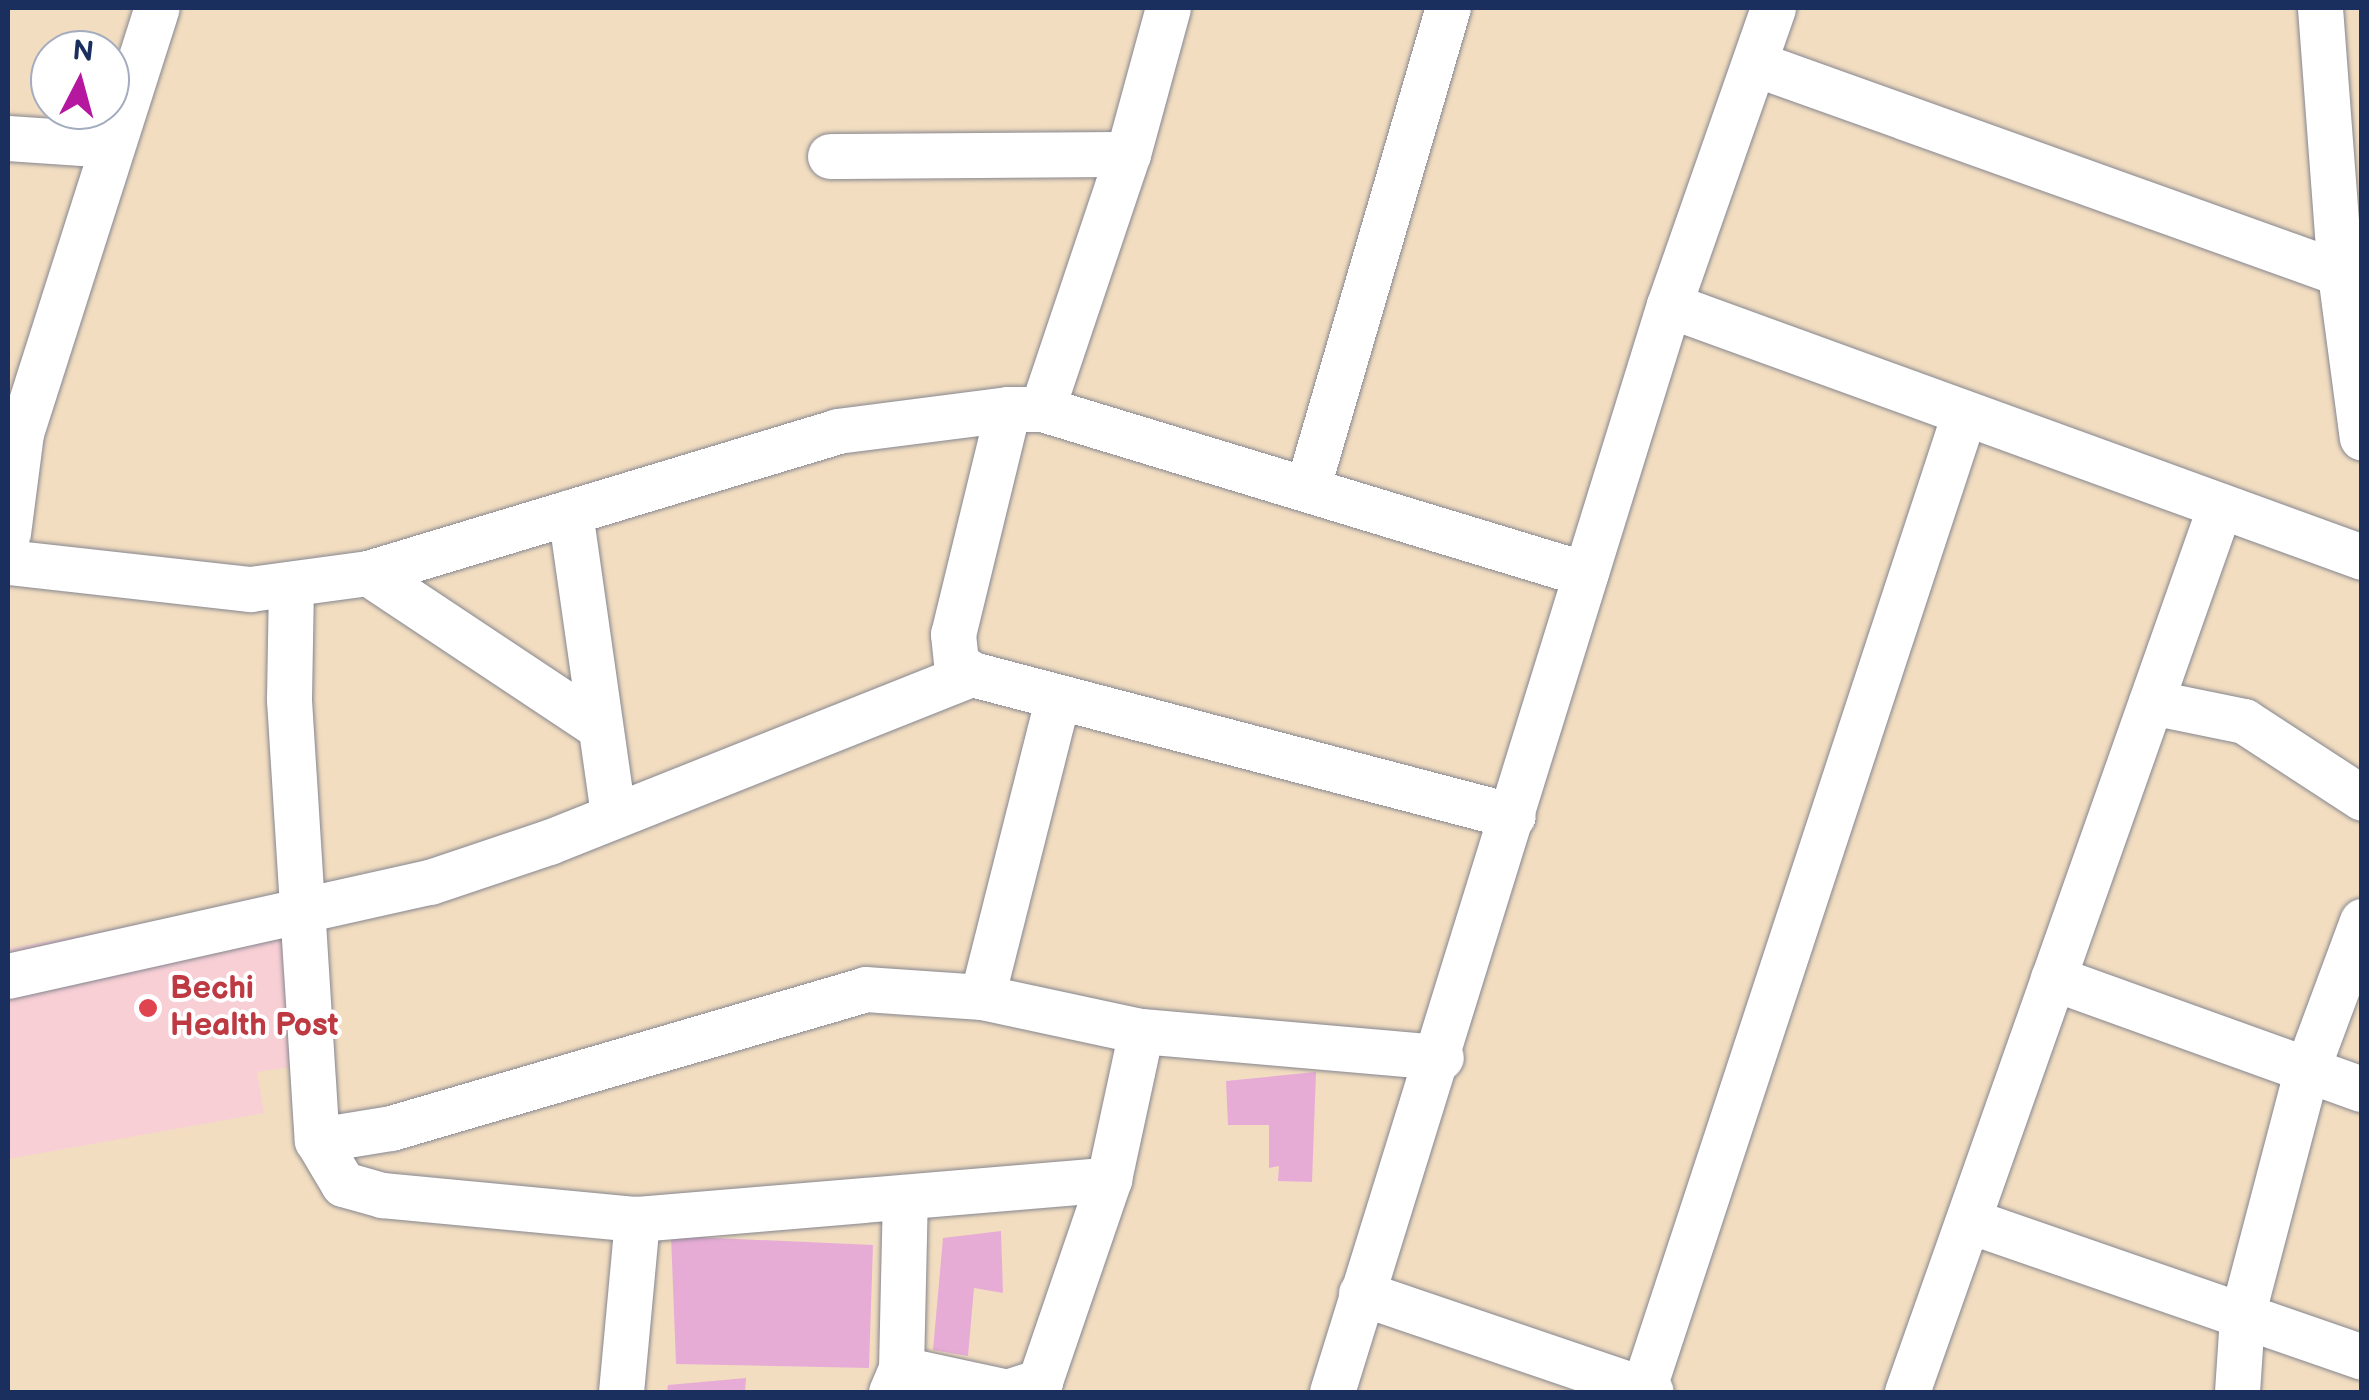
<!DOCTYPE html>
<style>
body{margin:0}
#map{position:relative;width:2369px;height:1400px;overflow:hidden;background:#f2ddc0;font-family:"Balsamiq Sans",sans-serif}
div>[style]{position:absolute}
.built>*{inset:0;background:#f7cfd5}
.building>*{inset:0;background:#e7acd6}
.roads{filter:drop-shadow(0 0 2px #86868f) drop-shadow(0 0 2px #86868f)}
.minor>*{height:45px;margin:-22.5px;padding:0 22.5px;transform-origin:22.5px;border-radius:22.5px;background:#fff}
.dots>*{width:28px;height:28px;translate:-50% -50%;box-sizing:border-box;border:5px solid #fff;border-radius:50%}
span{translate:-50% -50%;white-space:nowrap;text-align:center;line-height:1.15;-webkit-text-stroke:8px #fff;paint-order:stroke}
.health-label{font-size:32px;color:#be3a42;font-weight:700}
.left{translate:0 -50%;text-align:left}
.frame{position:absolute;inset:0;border:10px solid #1b2f5e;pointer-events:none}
.north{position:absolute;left:30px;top:30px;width:100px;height:100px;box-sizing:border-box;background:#fff;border:2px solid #a4acbf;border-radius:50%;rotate:6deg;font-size:28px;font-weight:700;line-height:40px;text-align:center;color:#1b2f5e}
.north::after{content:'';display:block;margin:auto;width:35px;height:45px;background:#b5179e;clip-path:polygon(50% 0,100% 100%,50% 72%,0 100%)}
</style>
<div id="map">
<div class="built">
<i style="clip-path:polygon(282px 897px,291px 1067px,257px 1072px,264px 1113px,8px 1159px,8px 949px)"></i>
</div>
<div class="building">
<i style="clip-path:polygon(1316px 1072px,1312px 1182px,1278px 1181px,1279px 1166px,1269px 1168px,1269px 1125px,1228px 1125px,1226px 1081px)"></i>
<i style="clip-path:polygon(1001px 1231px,1003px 1293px,974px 1288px,968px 1356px,933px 1350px,943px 1238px)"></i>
<i style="clip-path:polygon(671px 1236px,873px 1245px,869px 1368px,676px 1364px)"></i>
<i style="clip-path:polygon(746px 1378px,745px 1392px,667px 1392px,668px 1385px)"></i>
</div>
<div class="roads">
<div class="minor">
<i style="left:2320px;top:8px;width:267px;rotate:85.7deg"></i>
<i style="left:2340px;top:274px;width:165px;rotate:82.4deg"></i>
<i style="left:1756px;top:64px;width:644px;rotate:19.7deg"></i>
<i style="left:8px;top:138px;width:103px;rotate:3.9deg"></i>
<i style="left:830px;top:156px;width:298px;rotate:-0.4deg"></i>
<i style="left:1669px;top:305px;width:737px;rotate:19.98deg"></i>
<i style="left:1008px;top:409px;width:232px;rotate:103.7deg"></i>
<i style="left:953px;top:634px;width:29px;rotate:84deg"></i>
<i style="left:956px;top:663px;width:19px;rotate:35deg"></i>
<i style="left:972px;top:674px;width:559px;rotate:14.71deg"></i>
<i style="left:1042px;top:409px;width:269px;rotate:-71.4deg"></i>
<i style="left:1128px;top:154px;width:151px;rotate:-74.7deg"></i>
<i style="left:1308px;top:486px;width:498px;rotate:-73.7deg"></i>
<i style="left:570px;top:512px;width:306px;rotate:81.9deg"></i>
<i style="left:8px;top:533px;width:101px;rotate:-82.6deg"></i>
<i style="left:21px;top:433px;width:446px;rotate:-72.3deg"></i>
<i style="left:8px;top:562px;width:244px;rotate:6.4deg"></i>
<i style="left:250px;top:589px;width:119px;rotate:-7.7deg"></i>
<i style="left:368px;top:573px;width:490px;rotate:-16.8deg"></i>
<i style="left:837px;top:431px;width:172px;rotate:-7.3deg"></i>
<i style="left:1008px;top:409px;width:34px"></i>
<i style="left:1042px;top:409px;width:568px;rotate:16.9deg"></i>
<i style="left:368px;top:573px;width:275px;rotate:33.6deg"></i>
<i style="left:291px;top:584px;width:116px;rotate:91deg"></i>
<i style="left:289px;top:700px;width:441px;rotate:86.4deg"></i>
<i style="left:317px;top:1140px;width:51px;rotate:59.4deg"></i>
<i style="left:343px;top:1184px;width:41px;rotate:15.8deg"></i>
<i style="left:382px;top:1195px;width:256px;rotate:5.4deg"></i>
<i style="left:637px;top:1219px;width:474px;rotate:-4.8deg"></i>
<i style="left:2151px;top:702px;width:95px;rotate:11.5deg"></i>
<i style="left:2244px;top:721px;width:141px;rotate:33.1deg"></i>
<i style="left:8px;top:976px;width:432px;rotate:-12.6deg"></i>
<i style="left:430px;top:882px;width:126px;rotate:-18.6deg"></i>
<i style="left:549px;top:842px;width:455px;rotate:-21.7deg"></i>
<i style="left:2053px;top:978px;width:328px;rotate:19.8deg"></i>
<i style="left:982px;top:997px;width:309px;rotate:-75.8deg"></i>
<i style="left:317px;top:1140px;width:75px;rotate:-9.2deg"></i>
<i style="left:391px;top:1128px;width:494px;rotate:-16.3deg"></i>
<i style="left:865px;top:989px;width:117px;rotate:3.9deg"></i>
<i style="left:982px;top:997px;width:163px;rotate:12.1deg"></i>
<i style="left:1141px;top:1031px;width:301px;rotate:5deg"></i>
<i style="left:1970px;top:1221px;width:415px;rotate:19.1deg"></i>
<i style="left:1361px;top:1293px;width:306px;rotate:18.8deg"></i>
<i style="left:901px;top:1369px;width:108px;rotate:12.2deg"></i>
<i style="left:1007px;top:1392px;width:35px;rotate:-18deg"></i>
<i style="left:1040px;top:1381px;width:213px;rotate:-71.1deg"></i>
<i style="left:1109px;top:1179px;width:151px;rotate:-77.8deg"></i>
<i style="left:1643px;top:1390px;width:1027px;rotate:-71.79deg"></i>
<i style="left:621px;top:1392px;width:174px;rotate:-84.7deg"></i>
<i style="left:891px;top:1392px;width:25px;rotate:-67deg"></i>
<i style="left:901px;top:1369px;width:172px;rotate:-88.7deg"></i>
<i style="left:1332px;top:1392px;width:1138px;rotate:-72.78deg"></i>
<i style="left:1669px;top:305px;width:315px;rotate:-70.7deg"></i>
<i style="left:1907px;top:1392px;width:940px;rotate:-70.54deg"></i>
<i style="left:2237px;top:1392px;width:76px;rotate:-86.2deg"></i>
<i style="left:2242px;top:1316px;width:255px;rotate:-75.3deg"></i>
<i style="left:2307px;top:1069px;width:158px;rotate:-69.6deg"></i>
</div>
</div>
<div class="dots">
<i style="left:148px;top:1008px;background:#e0444e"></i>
</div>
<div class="health-label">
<span class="left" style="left:170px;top:1008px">Bechi<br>Health Post</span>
</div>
<div class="frame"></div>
<div class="north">N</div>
</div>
